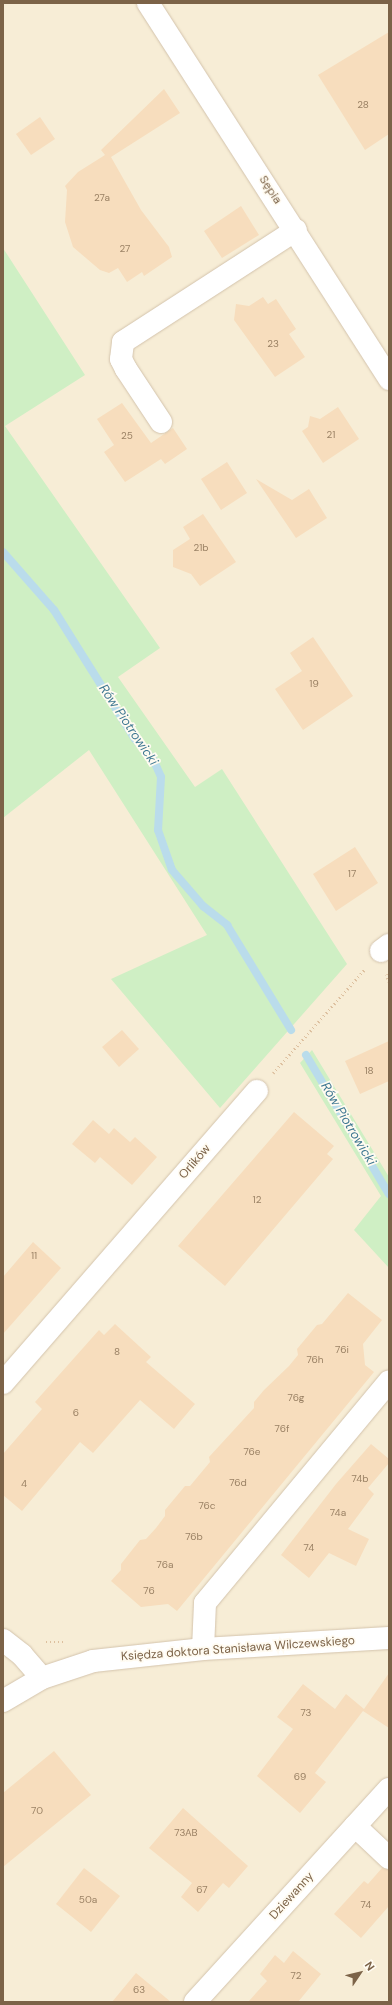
<!DOCTYPE html>
<meta charset="utf-8">
<style>
body{margin:0}
#map{position:relative;width:392px;height:2005px;overflow:hidden;background:#fef9e8;font-family:"DM Sans",sans-serif}
div>[style]{position:absolute}
.residential>*{inset:0;background:#f7edd6}
.green>*{inset:0;background:#cfefc4}
.stream>*{height:8px;margin:-4px;padding:0 4px;transform-origin:4px;border-radius:4px;background:#badceb}
.building>*{inset:0;background:#f7ddbd}
.path>*{height:2.5px;margin-top:-1.25px;transform-origin:0;background:repeating-linear-gradient(90deg,#ddc09f 0 1px,transparent 0 4px)}
.roads{filter:drop-shadow(0 0 1px #d3c3ac) drop-shadow(0 0 1px #d3c3ac)}
.minor>*{height:22px;margin:-11px;padding:0 11px;transform-origin:11px;border-radius:11px;background:#fff}
span{translate:-50% -50%;white-space:nowrap;text-align:center;line-height:1.15;-webkit-text-stroke:3.5px #fffbf1;paint-order:stroke}
.number-label{font-size:10px;color:#9b8265}
.number-label span{-webkit-text-stroke-width:0}
.street-label{font-size:12px;color:#7c6348}
.water-label{font-size:13px;color:#3f7892;font-style:italic}
.frame{position:absolute;inset:0;border:4px solid #7c6348;pointer-events:none}
.north{position:absolute;left:340px;top:1953px;width:40px;height:40px;-webkit-text-stroke:3px #fffbf1;paint-order:stroke;rotate:55deg;font-size:11px;font-weight:700;line-height:16px;text-align:center;color:#7c6348}
.north::after{content:'';display:block;margin:auto;width:14px;height:18px;background:#7c6348;clip-path:polygon(50% 0,100% 100%,50% 72%,0 100%)}
</style>
<div id="map">
<div class="residential">
<i style="clip-path:polygon(3px 3px,389px 3px,389px 2002px,3px 2002px)"></i>
</div>
<div class="green">
<i style="clip-path:polygon(3px 248px,85px 375px,5px 426px,160px 648px,118px 677px,195px 787px,222px 769px,347px 964px,220px 1108px,111px 979px,207px 935px,89px 750px,3px 818px)"></i>
<i style="clip-path:polygon(312px 1050px,389px 1177px,389px 1268px,354px 1230px,381px 1196px,300px 1063px)"></i>
</div>
<div class="stream">
<i style="left:3px;top:552px;width:77px;rotate:48.7deg"></i>
<i style="left:54px;top:610px;width:152px;rotate:57.9deg"></i>
<i style="left:135px;top:739px;width:29px;rotate:49deg"></i>
<i style="left:154px;top:761px;width:17px;rotate:66deg"></i>
<i style="left:161px;top:777px;width:53px;rotate:93.2deg"></i>
<i style="left:158px;top:830px;width:42px;rotate:70.7deg"></i>
<i style="left:172px;top:870px;width:48px;rotate:49.3deg"></i>
<i style="left:203px;top:906px;width:31px;rotate:38deg"></i>
<i style="left:227px;top:925px;width:123px;rotate:58.6deg"></i>
<i style="left:306px;top:1055px;width:162px;rotate:59.2deg"></i>
</div>
<div class="building">
<i style="clip-path:polygon(389px 32px,389px 134px,365px 150px,318px 75px)"></i>
<i style="clip-path:polygon(164px 89px,180px 113px,111px 157px,141px 210px,169px 247px,172px 257px,144px 276px,142px 272px,127px 282px,118px 268px,109px 273px,100px 270px,73px 247px,65px 222px,67px 190px,65px 186px,78px 172px,105px 155px,101px 150px)"></i>
<i style="clip-path:polygon(40px 117px,55px 139px,31px 155px,16px 134px)"></i>
<i style="clip-path:polygon(241px 206px,259px 235px,222px 258px,204px 231px)"></i>
<i style="clip-path:polygon(263px 297px,268px 304px,276px 299px,296px 329px,289px 334px,305px 357px,275px 377px,234px 320px,236px 304px,249px 306px)"></i>
<i style="clip-path:polygon(122px 403px,151px 443px,173px 428px,187px 449px,165px 464px,161px 459px,125px 482px,104px 452px,114px 445px,97px 419px)"></i>
<i style="clip-path:polygon(338px 407px,359px 439px,323px 463px,302px 431px,308px 427px,310px 416px,320px 419px)"></i>
<i style="clip-path:polygon(227px 462px,247px 493px,221px 510px,201px 479px)"></i>
<i style="clip-path:polygon(256px 479px,292px 500px,309px 489px,327px 518px,296px 538px)"></i>
<i style="clip-path:polygon(203px 514px,236px 562px,200px 586px,191px 574px,173px 567px,173px 550px,190px 539px,183px 527px)"></i>
<i style="clip-path:polygon(313px 637px,353px 696px,303px 730px,275px 689px,302px 671px,290px 653px)"></i>
<i style="clip-path:polygon(355px 847px,378px 883px,336px 911px,313px 874px)"></i>
<i style="clip-path:polygon(122px 1030px,139px 1049px,119px 1067px,102px 1047px)"></i>
<i style="clip-path:polygon(389px 1041px,389px 1081px,360px 1094px,345px 1061px)"></i>
<i style="clip-path:polygon(294px 1112px,334px 1146px,327px 1154px,333px 1159px,225px 1286px,178px 1246px)"></i>
<i style="clip-path:polygon(93px 1120px,109px 1134px,114px 1128px,130px 1142px,135px 1137px,157px 1157px,132px 1185px,100px 1157px,95px 1163px,72px 1144px)"></i>
<i style="clip-path:polygon(33px 1242px,61px 1268px,3px 1334px,3px 1277px)"></i>
<i style="clip-path:polygon(348px 1293px,382px 1320px,363px 1344px,365px 1365px,374px 1372px,177px 1611px,168px 1604px,141px 1607px,111px 1581px,121px 1570px,121px 1564px,140px 1540px,146px 1539px,156px 1528px,165px 1516px,165px 1510px,185px 1486px,190px 1486px,210px 1462px,209px 1457px,254px 1408px,254px 1402px,264px 1390px,289px 1366px,298px 1355px,297px 1349px,317px 1325px,322px 1324px)"></i>
<i style="clip-path:polygon(115px 1324px,151px 1357px,146px 1362px,195px 1404px,174px 1429px,140px 1400px,93px 1453px,80px 1442px,22px 1511px,3px 1495px,3px 1454px,42px 1409px,35px 1402px,99px 1330px,104px 1335px)"></i>
<i style="clip-path:polygon(371px 1444px,389px 1459px,389px 1463px,368px 1488px,374px 1494px,348px 1529px,369px 1539px,356px 1566px,329px 1553px,309px 1578px,281px 1555px,336px 1484px)"></i>
<i style="clip-path:polygon(389px 1673px,389px 1728px,363px 1711px,315px 1773px,326px 1782px,300px 1813px,257px 1776px,293px 1729px,277px 1717px,303px 1684px,335px 1709px,346px 1694px,364px 1709px)"></i>
<i style="clip-path:polygon(54px 1751px,91px 1795px,3px 1867px,3px 1793px)"></i>
<i style="clip-path:polygon(183px 1808px,248px 1866px,229px 1888px,223px 1883px,198px 1912px,181px 1897px,192px 1883px,149px 1848px)"></i>
<i style="clip-path:polygon(84px 1868px,120px 1896px,91px 1932px,56px 1904px)"></i>
<i style="clip-path:polygon(382px 1868px,389px 1870px,389px 1906px,361px 1938px,334px 1914px,364px 1881px,368px 1884px)"></i>
<i style="clip-path:polygon(293px 1951px,321px 1974px,298px 2002px,248px 2002px,267px 1981px,260px 1974px,275px 1955px,284px 1963px)"></i>
<i style="clip-path:polygon(136px 1973px,171px 2002px,112px 2002px)"></i>
</div>
<div class="path">
<i style="left:387px;top:974px;width:8px;rotate:76deg"></i>
<i style="left:273px;top:1073px;width:139px;rotate:-48.5deg"></i>
<i style="left:46px;top:1642px;width:19px"></i>
</div>
<div class="roads">
<div class="minor">
<i style="left:148px;top:3px;width:447px;rotate:57.3deg"></i>
<i style="left:161px;top:422px;width:64px;rotate:-123.4deg"></i>
<i style="left:126px;top:369px;width:11px;rotate:-117deg"></i>
<i style="left:121px;top:359px;width:17px;rotate:-83deg"></i>
<i style="left:123px;top:342px;width:206px;rotate:-32.9deg"></i>
<i style="left:381px;top:951px;width:10px;rotate:-37deg"></i>
<i style="left:3px;top:1383px;width:387px;rotate:-49deg"></i>
<i style="left:3px;top:1640px;width:24px;rotate:38deg"></i>
<i style="left:22px;top:1655px;width:30px;rotate:49deg"></i>
<i style="left:203px;top:1649px;width:46px;rotate:-87.5deg"></i>
<i style="left:205px;top:1603px;width:288px;rotate:-50.3deg"></i>
<i style="left:3px;top:1701px;width:45px;rotate:-30.5deg"></i>
<i style="left:42px;top:1678px;width:54px;rotate:-18.4deg"></i>
<i style="left:93px;top:1661px;width:111px;rotate:-6.2deg"></i>
<i style="left:203px;top:1649px;width:186px;rotate:-3.4deg"></i>
<i style="left:355px;top:1826px;width:47px;rotate:43.3deg"></i>
<i style="left:195px;top:2002px;width:288px;rotate:-47.7deg"></i>
</div>
</div>
<div class="number-label">
<span style="left:363px;top:105px">28</span>
<span style="left:102px;top:198px">27a</span>
<span style="left:125px;top:249px">27</span>
<span style="left:273px;top:344px">23</span>
<span style="left:331px;top:435px">21</span>
<span style="left:127px;top:436px">25</span>
<span style="left:201px;top:548px">21b</span>
<span style="left:314px;top:684px">19</span>
<span style="left:352px;top:874px">17</span>
<span style="left:369px;top:1071px">18</span>
<span style="left:257px;top:1200px">12</span>
<span style="left:34px;top:1256px">11</span>
<span style="left:342px;top:1350px">76i</span>
<span style="left:117px;top:1352px">8</span>
<span style="left:315px;top:1360px">76h</span>
<span style="left:296px;top:1398px">76g</span>
<span style="left:76px;top:1413px">6</span>
<span style="left:282px;top:1429px">76f</span>
<span style="left:252px;top:1452px">76e</span>
<span style="left:360px;top:1479px">74b</span>
<span style="left:238px;top:1483px">76d</span>
<span style="left:24px;top:1484px">4</span>
<span style="left:207px;top:1506px">76c</span>
<span style="left:338px;top:1513px">74a</span>
<span style="left:194px;top:1537px">76b</span>
<span style="left:309px;top:1548px">74</span>
<span style="left:165px;top:1565px">76a</span>
<span style="left:149px;top:1591px">76</span>
<span style="left:306px;top:1713px">73</span>
<span style="left:300px;top:1777px">69</span>
<span style="left:37px;top:1811px">70</span>
<span style="left:186px;top:1833px">73AB</span>
<span style="left:202px;top:1890px">67</span>
<span style="left:88px;top:1900px">50a</span>
<span style="left:366px;top:1905px">74</span>
<span style="left:296px;top:1976px">72</span>
<span style="left:139px;top:1990px">63</span>
</div>
<div class="street-label">
<span style="left:270px;top:190px;rotate:57deg">Sępia</span>
<span style="left:195px;top:1162px;rotate:-49deg">Orlików</span>
<span style="left:238px;top:1649px;rotate:-4deg">Księdza doktora Stanisława Wilczewskiego</span>
<span style="left:292px;top:1896px;rotate:-48deg">Dziewanny</span>
</div>
<div class="water-label">
<span style="left:128px;top:725px;rotate:56deg">Rów Piotrowicki</span>
<span style="left:348px;top:1124px;rotate:59deg">Rów Piotrowicki</span>
</div>
<div class="frame"></div>
<div class="north">N</div>
</div>
